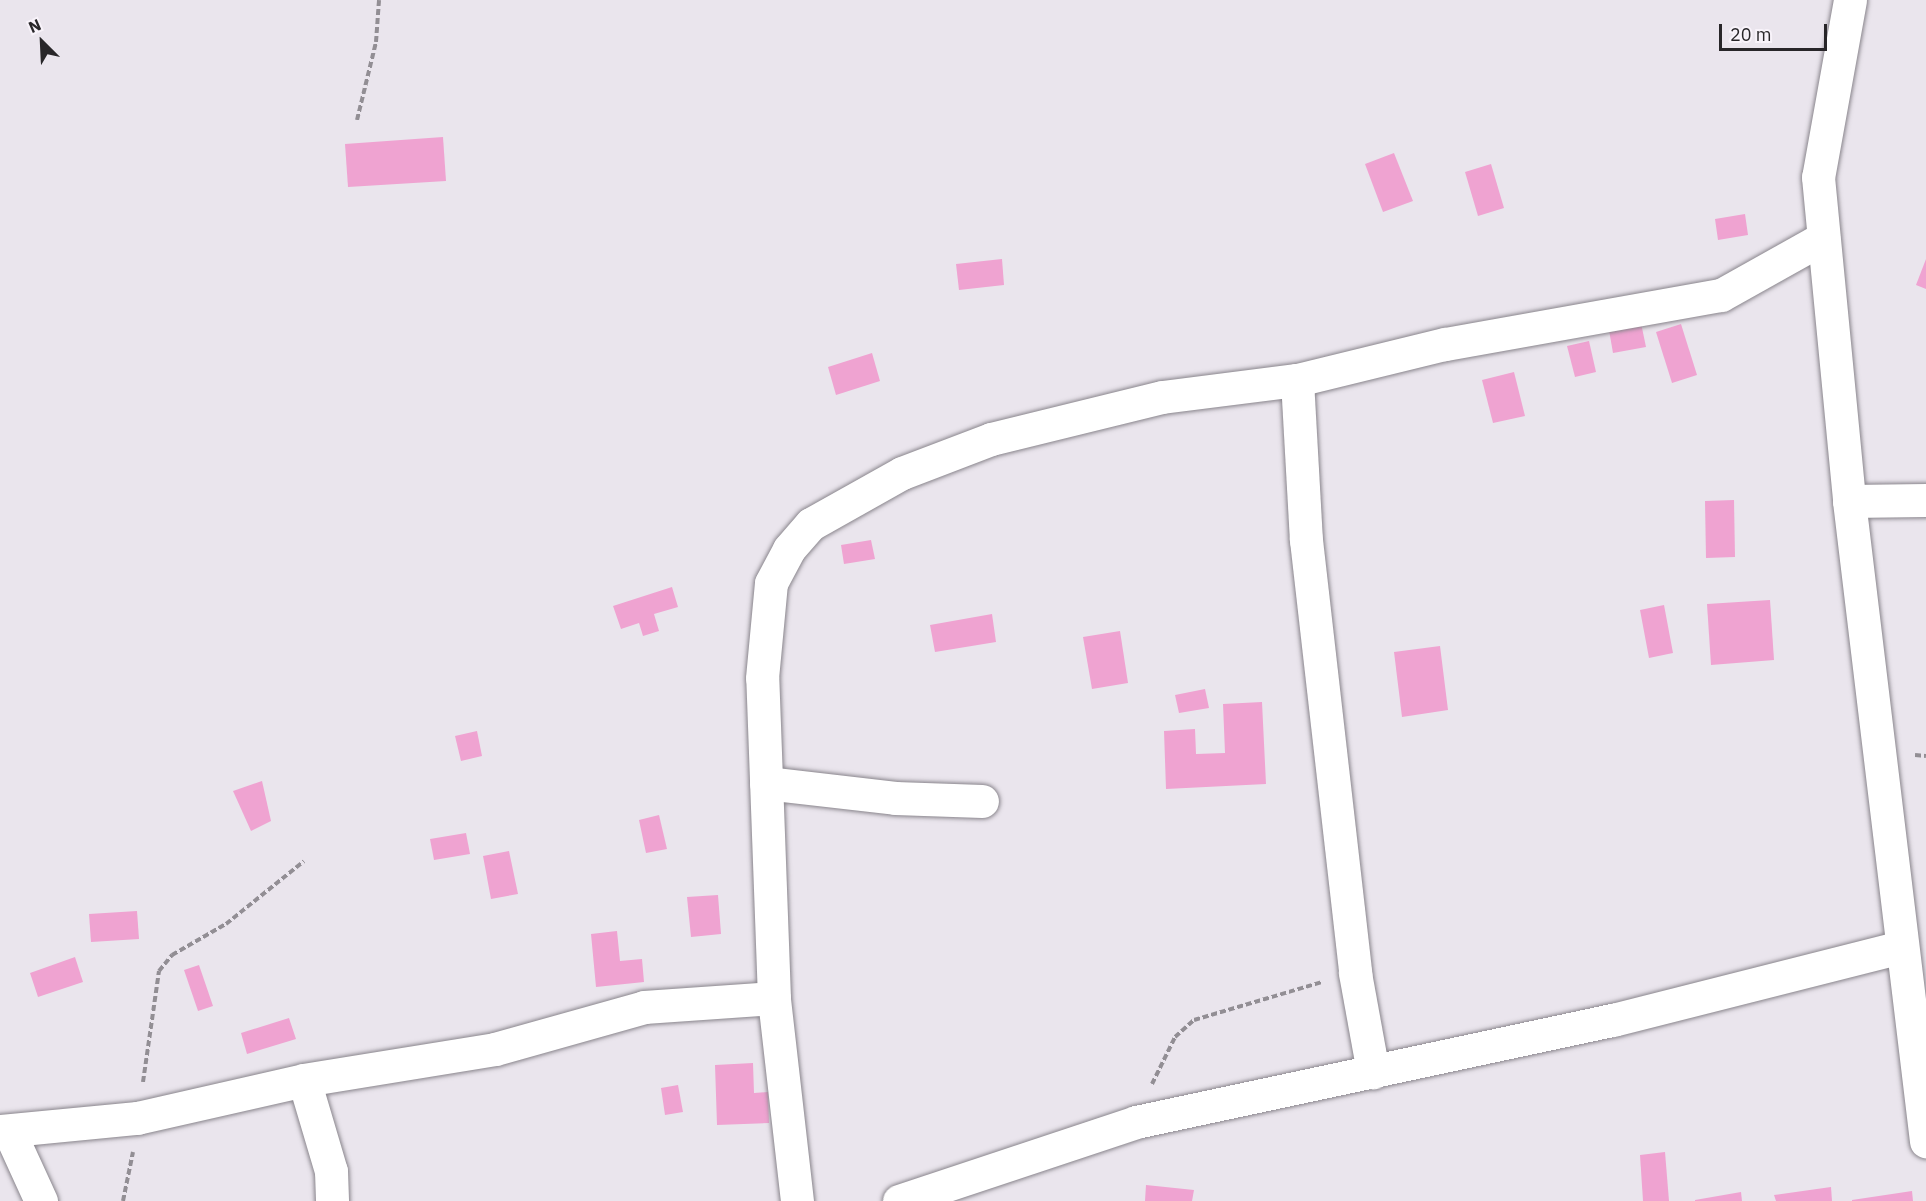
<!DOCTYPE html>
<style>
body{margin:0}
#map{position:relative;width:1926px;height:1201px;overflow:hidden;background:#eae5ed;font-family:"IBM Plex Sans",sans-serif}
div>[style]{position:absolute}
.building>*{inset:0;background:#efa3d1}
.path>*{height:4px;margin-top:-2px;transform-origin:0;background:repeating-linear-gradient(90deg,#928e94 0 6px,transparent 0 9px)}
.roads{filter:drop-shadow(0 0 2px #89858c) drop-shadow(0 0 2px #89858c)}
.minor>*{height:33px;margin:-16.5px;padding:0 16.5px;transform-origin:16.5px;border-radius:16.5px;background:#fff}
span{translate:-50% -50%;white-space:nowrap;text-align:center;line-height:1.15;-webkit-text-stroke:6px #f8f3fa;paint-order:stroke}
.north{position:absolute;left:12px;top:12px;width:60px;height:60px;-webkit-text-stroke:4px #f8f3fa;paint-order:stroke;rotate:336deg;font-size:16px;font-weight:700;line-height:24px;text-align:center;color:#282629}
.north::after{content:'';display:block;margin:auto;width:21px;height:27px;background:#282629;clip-path:polygon(50% 0,100% 100%,50% 72%,0 100%)}
.scale{position:absolute;left:1719px;top:24px;width:108px;height:27px;box-sizing:border-box;border:3px solid #282629;border-top:0;padding-left:8px;font-size:18px;line-height:21px;white-space:nowrap;color:#282629;-webkit-text-stroke:4px #f8f3fa;paint-order:stroke}
</style>
<div id="map">
<div class="building">
<i style="clip-path:polygon(443px 137px,446px 181px,348px 187px,345px 144px)"></i>
<i style="clip-path:polygon(1394px 153px,1413px 201px,1383px 212px,1365px 164px)"></i>
<i style="clip-path:polygon(1491px 164px,1504px 208px,1478px 216px,1465px 172px)"></i>
<i style="clip-path:polygon(1745px 214px,1748px 235px,1718px 240px,1715px 219px)"></i>
<i style="clip-path:polygon(1002px 259px,1004px 285px,959px 290px,956px 264px)"></i>
<i style="clip-path:polygon(1926px 259px,1926px 289px,1916px 285px)"></i>
<i style="clip-path:polygon(1641px 323px,1646px 347px,1613px 353px,1609px 330px)"></i>
<i style="clip-path:polygon(1681px 324px,1697px 375px,1672px 383px,1656px 332px)"></i>
<i style="clip-path:polygon(1589px 341px,1596px 372px,1575px 377px,1567px 346px)"></i>
<i style="clip-path:polygon(872px 353px,880px 381px,836px 395px,828px 367px)"></i>
<i style="clip-path:polygon(1514px 372px,1525px 416px,1493px 423px,1482px 380px)"></i>
<i style="clip-path:polygon(1734px 500px,1735px 557px,1706px 558px,1705px 501px)"></i>
<i style="clip-path:polygon(871px 540px,875px 559px,844px 564px,841px 545px)"></i>
<i style="clip-path:polygon(672px 587px,678px 607px,654px 614px,659px 631px,643px 636px,639px 623px,621px 629px,613px 606px)"></i>
<i style="clip-path:polygon(1770px 600px,1774px 660px,1711px 665px,1707px 604px)"></i>
<i style="clip-path:polygon(1664px 605px,1673px 653px,1649px 658px,1640px 610px)"></i>
<i style="clip-path:polygon(992px 614px,996px 642px,935px 652px,930px 625px)"></i>
<i style="clip-path:polygon(1120px 631px,1128px 683px,1092px 689px,1083px 637px)"></i>
<i style="clip-path:polygon(1440px 646px,1448px 710px,1402px 717px,1394px 652px)"></i>
<i style="clip-path:polygon(1205px 689px,1209px 708px,1179px 713px,1175px 695px)"></i>
<i style="clip-path:polygon(1262px 702px,1266px 784px,1166px 789px,1164px 731px,1195px 729px,1196px 754px,1225px 753px,1223px 704px)"></i>
<i style="clip-path:polygon(477px 731px,482px 756px,461px 761px,455px 736px)"></i>
<i style="clip-path:polygon(262px 781px,271px 821px,251px 831px,233px 791px)"></i>
<i style="clip-path:polygon(659px 815px,667px 849px,646px 853px,639px 820px)"></i>
<i style="clip-path:polygon(466px 833px,470px 854px,434px 860px,430px 839px)"></i>
<i style="clip-path:polygon(509px 851px,518px 894px,491px 899px,483px 856px)"></i>
<i style="clip-path:polygon(718px 895px,721px 934px,691px 937px,687px 897px)"></i>
<i style="clip-path:polygon(137px 911px,139px 939px,91px 942px,89px 914px)"></i>
<i style="clip-path:polygon(617px 931px,620px 961px,642px 959px,644px 982px,596px 987px,591px 934px)"></i>
<i style="clip-path:polygon(75px 957px,83px 982px,38px 997px,30px 973px)"></i>
<i style="clip-path:polygon(199px 965px,213px 1006px,198px 1011px,184px 970px)"></i>
<i style="clip-path:polygon(289px 1018px,296px 1039px,247px 1054px,241px 1033px)"></i>
<i style="clip-path:polygon(753px 1063px,754px 1093px,768px 1092px,769px 1123px,717px 1125px,715px 1065px)"></i>
<i style="clip-path:polygon(678px 1085px,683px 1112px,665px 1115px,661px 1088px)"></i>
<i style="clip-path:polygon(1665px 1152px,1669px 1201px,1643px 1201px,1640px 1155px)"></i>
<i style="clip-path:polygon(1146px 1185px,1194px 1190px,1192px 1201px,1145px 1201px)"></i>
<i style="clip-path:polygon(1831px 1187px,1832px 1201px,1776px 1201px,1774px 1195px)"></i>
<i style="clip-path:polygon(1912px 1191px,1913px 1201px,1852px 1201px,1852px 1200px)"></i>
<i style="clip-path:polygon(1741px 1192px,1742px 1201px,1695px 1201px,1695px 1200px)"></i>
</div>
<div class="path">
<i style="left:357px;top:120px;width:80px;rotate:-76.3deg"></i>
<i style="left:376px;top:42px;width:42px;rotate:-85.9deg"></i>
<i style="left:1915px;top:755px;width:11px;rotate:5deg"></i>
<i style="left:143px;top:1082px;width:112px;rotate:-81.8deg"></i>
<i style="left:159px;top:971px;width:21px;rotate:-51deg"></i>
<i style="left:172px;top:955px;width:62px;rotate:-29.9deg"></i>
<i style="left:226px;top:924px;width:100px;rotate:-38.9deg"></i>
<i style="left:1152px;top:1084px;width:52px;rotate:-63.9deg"></i>
<i style="left:1175px;top:1037px;width:25px;rotate:-42deg"></i>
<i style="left:1194px;top:1020px;width:134px;rotate:-16.5deg"></i>
<i style="left:123px;top:1201px;width:50px;rotate:-78.5deg"></i>
</div>
<div class="roads">
<div class="minor">
<i style="left:1850px;top:0;width:180px;rotate:100.2deg"></i>
<i style="left:1818px;top:177px;width:325px;rotate:84.5deg"></i>
<i style="left:1849px;top:501px;width:645px;rotate:83.14deg"></i>
<i style="left:1297px;top:380px;width:160px;rotate:86.8deg"></i>
<i style="left:1306px;top:540px;width:436px;rotate:83.5deg"></i>
<i style="left:1355px;top:973px;width:101px;rotate:79.7deg"></i>
<i style="left:1849px;top:501px;width:77px;rotate:-0.7deg"></i>
<i style="left:766px;top:783px;width:130px;rotate:6.6deg"></i>
<i style="left:895px;top:798px;width:87px;rotate:2deg"></i>
<i style="left:304px;top:1080px;width:193px;rotate:-9.2deg"></i>
<i style="left:495px;top:1049px;width:155px;rotate:-15.7deg"></i>
<i style="left:644px;top:1007px;width:130px;rotate:-4deg"></i>
<i style="left:1px;top:1131px;width:137px;rotate:-5.5deg"></i>
<i style="left:137px;top:1118px;width:171px;rotate:-12.8deg"></i>
<i style="left:304px;top:1080px;width:95px;rotate:73.5deg"></i>
<i style="left:331px;top:1171px;width:30px;rotate:88deg"></i>
<i style="left:9px;top:1131px;width:77px;rotate:65.4deg"></i>
<i style="left:797px;top:1201px;width:204px;rotate:-96.5deg"></i>
<i style="left:774px;top:998px;width:320px;rotate:-92.1deg"></i>
<i style="left:762px;top:678px;width:95px;rotate:-84.6deg"></i>
<i style="left:771px;top:583px;width:38px;rotate:-62deg"></i>
<i style="left:789px;top:549px;width:33px;rotate:-49deg"></i>
<i style="left:811px;top:524px;width:104px;rotate:-29.3deg"></i>
<i style="left:902px;top:473px;width:95px;rotate:-20.9deg"></i>
<i style="left:991px;top:439px;width:176px;rotate:-13.8deg"></i>
<i style="left:1162px;top:397px;width:136px;rotate:-7.2deg"></i>
<i style="left:1297px;top:380px;width:152px;rotate:-13.7deg"></i>
<i style="left:1445px;top:344px;width:280px;rotate:-10.1deg"></i>
<i style="left:1721px;top:295px;width:117px;rotate:-29.2deg"></i>
<i style="left:899px;top:1201px;width:250px;rotate:-18.4deg"></i>
<i style="left:1136px;top:1122px;width:488px;rotate:-12.1deg"></i>
<i style="left:1613px;top:1020px;width:297px;rotate:-14.2deg"></i>
</div>
</div>
<div class="north">N</div>
<div class="scale">20 m</div>
</div>
